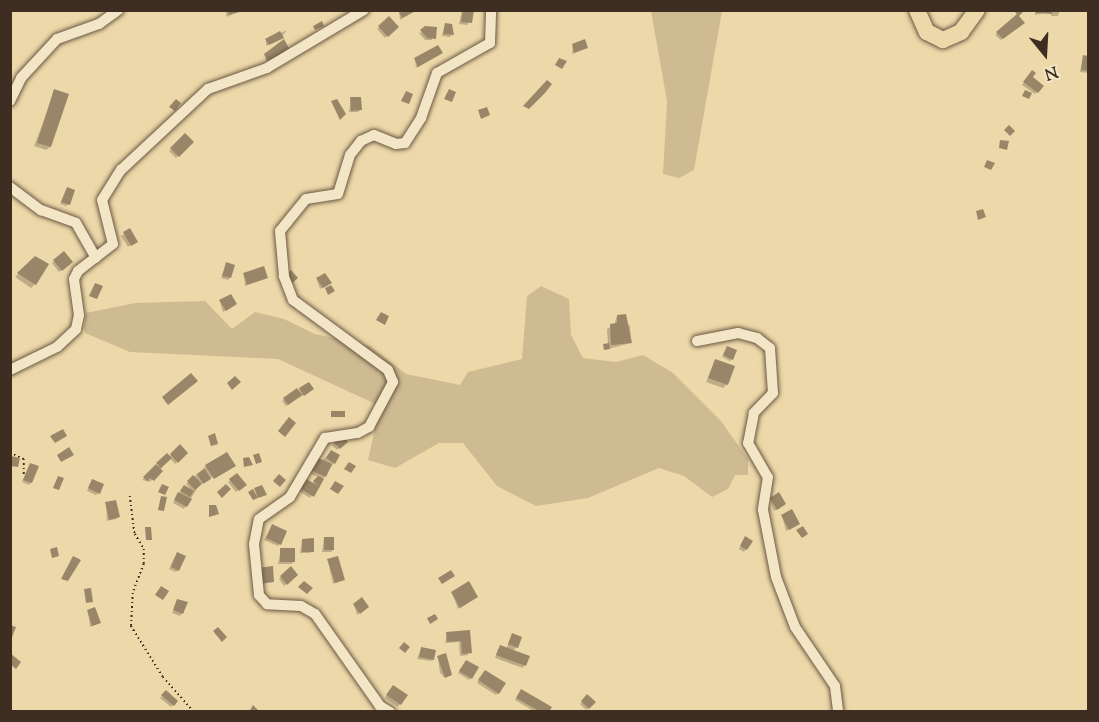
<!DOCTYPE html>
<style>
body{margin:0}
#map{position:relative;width:1099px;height:722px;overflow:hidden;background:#edd8a9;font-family:"Sorts Mill Goudy",serif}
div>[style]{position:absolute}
.green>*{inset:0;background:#cfbb92}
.shadow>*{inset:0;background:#0003}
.building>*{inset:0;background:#998668}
.path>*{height:1.5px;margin-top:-0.75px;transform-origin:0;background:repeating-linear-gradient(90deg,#3e2e21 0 1.5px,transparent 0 4.5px)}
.roads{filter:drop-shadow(0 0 2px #6a5843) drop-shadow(0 0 2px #6a5843)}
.street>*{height:10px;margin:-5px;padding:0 5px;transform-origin:5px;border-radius:5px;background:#f3e6c7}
.primary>*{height:16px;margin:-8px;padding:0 8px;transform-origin:8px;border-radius:8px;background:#edd8a9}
span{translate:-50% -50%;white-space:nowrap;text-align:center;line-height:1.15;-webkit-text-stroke:4.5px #f3e6c7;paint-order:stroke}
.frame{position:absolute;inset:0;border:12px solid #3e2e21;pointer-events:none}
.north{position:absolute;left:1015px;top:24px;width:60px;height:60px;-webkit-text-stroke:4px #f3e6c7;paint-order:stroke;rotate:162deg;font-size:16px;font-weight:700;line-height:24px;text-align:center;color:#3e2e21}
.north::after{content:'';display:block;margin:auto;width:21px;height:27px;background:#3e2e21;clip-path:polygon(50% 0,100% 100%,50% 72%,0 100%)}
</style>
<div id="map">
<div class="green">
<i style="clip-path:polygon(651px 11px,722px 11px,694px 170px,679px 178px,663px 174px,667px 101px)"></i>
<i style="clip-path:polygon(541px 286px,569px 299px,571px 335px,583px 358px,616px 362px,643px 355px,673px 373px,721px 421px,748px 459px,748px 475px,735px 475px,728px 489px,712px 497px,684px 476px,659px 468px,588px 498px,536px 506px,497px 486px,463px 443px,439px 443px,395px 468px,368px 460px,380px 406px,278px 359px,130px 352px,85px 333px,84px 327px,86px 313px,135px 303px,205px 301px,232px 329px,255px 312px,284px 319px,315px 334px,370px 346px,406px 374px,460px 385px,468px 372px,522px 359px,527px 296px)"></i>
</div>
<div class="shadow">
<i style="clip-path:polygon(225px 10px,238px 10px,238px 11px,227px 17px)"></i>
<i style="clip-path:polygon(399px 10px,413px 12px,400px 20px)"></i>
<i style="clip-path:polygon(462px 10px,472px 10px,468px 25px,459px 24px)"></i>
<i style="clip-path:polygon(1014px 10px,1023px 10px,1017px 16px,1021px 25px,1001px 40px,995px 35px,1017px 15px)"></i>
<i style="clip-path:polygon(1035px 10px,1060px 10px,1058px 16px,1051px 16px,1052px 11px,1035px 15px)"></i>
<i style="clip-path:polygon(389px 18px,397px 27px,385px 38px,377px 29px)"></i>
<i style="clip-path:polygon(445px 24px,452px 35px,450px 37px,442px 36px)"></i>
<i style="clip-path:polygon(435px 29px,432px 40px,425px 40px,419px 33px)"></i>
<i style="clip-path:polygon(287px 30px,280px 39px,266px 46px,266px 40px)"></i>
<i style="clip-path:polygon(573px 45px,586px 48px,572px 54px)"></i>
<i style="clip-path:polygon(437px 47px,439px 55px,416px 68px,415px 59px)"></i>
<i style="clip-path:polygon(1083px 57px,1088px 57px,1088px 73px,1080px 72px)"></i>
<i style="clip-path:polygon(1030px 75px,1042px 86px,1035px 94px,1022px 85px)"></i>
<i style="clip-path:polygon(55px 91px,50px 147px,46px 150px,34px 146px)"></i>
<i style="clip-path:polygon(351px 99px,360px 110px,358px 112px,349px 112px)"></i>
<i style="clip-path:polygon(185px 135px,192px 142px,176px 158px,169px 151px)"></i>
<i style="clip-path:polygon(67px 189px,69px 204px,66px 206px,60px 204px)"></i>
<i style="clip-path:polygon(130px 230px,134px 243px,128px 247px,121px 236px)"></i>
<i style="clip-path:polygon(64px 253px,69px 264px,59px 272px,52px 263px)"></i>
<i style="clip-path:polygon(36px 257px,35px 284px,31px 288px,15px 277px)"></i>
<i style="clip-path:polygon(227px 264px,230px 277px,228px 280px,221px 278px)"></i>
<i style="clip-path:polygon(244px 274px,267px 277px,245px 286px)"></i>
<i style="clip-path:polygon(317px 280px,328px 285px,320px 289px)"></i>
<i style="clip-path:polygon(220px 302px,233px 306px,223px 312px)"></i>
<i style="clip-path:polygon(617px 316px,630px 326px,631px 343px,604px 350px,608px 345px,607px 329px,614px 325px)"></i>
<i style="clip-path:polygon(727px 348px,732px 359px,730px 361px,722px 357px)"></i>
<i style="clip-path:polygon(716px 361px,727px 384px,723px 388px,706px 382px)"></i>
<i style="clip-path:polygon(300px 389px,310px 391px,286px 406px,282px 401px)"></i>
<i style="clip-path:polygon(342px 437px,346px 442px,337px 450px,332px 445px)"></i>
<i style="clip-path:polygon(186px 453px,175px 464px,170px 458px,150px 482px,142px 480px,171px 455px)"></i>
<i style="clip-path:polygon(329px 454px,334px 463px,310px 498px,297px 490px,312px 484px,318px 477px,309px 473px)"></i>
<i style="clip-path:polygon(30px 465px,31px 483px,29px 485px,22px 482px)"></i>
<i style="clip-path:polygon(206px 466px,234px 466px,200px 484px,184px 509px,173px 503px,184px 486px,190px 489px,186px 484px)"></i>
<i style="clip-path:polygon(237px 475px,245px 484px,236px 492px,228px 482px)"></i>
<i style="clip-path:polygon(91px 483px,99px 493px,96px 495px,87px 491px)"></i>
<i style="clip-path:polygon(770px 499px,782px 506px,774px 511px)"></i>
<i style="clip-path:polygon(106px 503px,118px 517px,116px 519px,107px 521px)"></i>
<i style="clip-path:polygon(782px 516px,796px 526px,786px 531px)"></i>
<i style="clip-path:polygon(272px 526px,280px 544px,278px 546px,264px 540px)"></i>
<i style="clip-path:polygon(324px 538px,333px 550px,331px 552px,322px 552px)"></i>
<i style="clip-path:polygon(302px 540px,313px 551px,310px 553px,300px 553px)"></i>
<i style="clip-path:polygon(743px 540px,751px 541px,744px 552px,739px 549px)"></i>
<i style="clip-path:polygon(281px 549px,294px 562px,291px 564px,278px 564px)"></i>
<i style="clip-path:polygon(175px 556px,178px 570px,176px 572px,169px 569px)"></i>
<i style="clip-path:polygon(328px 561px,343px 579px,341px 581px,333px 584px)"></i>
<i style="clip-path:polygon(291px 568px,296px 575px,284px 586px,279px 579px)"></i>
<i style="clip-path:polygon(452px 593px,474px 598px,458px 609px)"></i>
<i style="clip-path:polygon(178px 600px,182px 613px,180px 616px,172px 613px)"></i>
<i style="clip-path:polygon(354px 605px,365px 609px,357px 615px)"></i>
<i style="clip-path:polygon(88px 612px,99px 622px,97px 624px,90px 627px)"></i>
<i style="clip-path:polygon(468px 632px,468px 655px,460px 656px,459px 642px,445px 643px,447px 634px)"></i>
<i style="clip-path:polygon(512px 635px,517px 647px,512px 651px,528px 657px,523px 668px,495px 658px,498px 649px,506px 649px)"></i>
<i style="clip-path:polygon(421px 649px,433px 659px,431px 661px,417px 659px)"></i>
<i style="clip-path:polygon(438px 658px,449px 676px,444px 677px,440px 673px)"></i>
<i style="clip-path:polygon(464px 664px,471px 678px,469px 680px,458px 673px)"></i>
<i style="clip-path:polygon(483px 674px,498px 693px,496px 695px,477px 683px)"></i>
<i style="clip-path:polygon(391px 689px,406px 695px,398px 707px,385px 698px)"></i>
<i style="clip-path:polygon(166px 692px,176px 701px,171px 707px,160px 698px)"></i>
<i style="clip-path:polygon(519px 693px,547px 712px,535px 712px,515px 700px)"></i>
<i style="clip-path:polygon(587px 696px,594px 702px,586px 710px,580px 704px)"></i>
</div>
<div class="building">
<i style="clip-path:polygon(228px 10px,243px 10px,243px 11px,229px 15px)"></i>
<i style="clip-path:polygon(398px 10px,418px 10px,402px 18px)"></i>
<i style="clip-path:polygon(463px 10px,474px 10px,472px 23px,461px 22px)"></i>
<i style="clip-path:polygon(1014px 10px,1025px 10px,1019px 16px,1025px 23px,1003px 39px,996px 32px,1017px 14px)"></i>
<i style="clip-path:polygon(1036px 10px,1052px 10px,1052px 14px,1036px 13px)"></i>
<i style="clip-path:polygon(389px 16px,399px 27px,388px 37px,378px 26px)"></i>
<i style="clip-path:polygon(322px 21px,324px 26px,315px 30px,313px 26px)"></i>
<i style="clip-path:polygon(445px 23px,452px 24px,454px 35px,443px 34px)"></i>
<i style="clip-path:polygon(425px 26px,437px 27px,436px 39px,427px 38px,420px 30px)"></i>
<i style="clip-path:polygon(280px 31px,284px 38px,269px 45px,265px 39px)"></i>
<i style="clip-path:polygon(284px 39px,290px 50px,267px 61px,264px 54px)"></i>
<i style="clip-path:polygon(585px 39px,588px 48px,574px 53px,572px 44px)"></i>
<i style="clip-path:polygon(438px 45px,443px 53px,418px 67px,414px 58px)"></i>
<i style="clip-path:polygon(1083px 55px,1088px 56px,1088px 71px,1081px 70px)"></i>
<i style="clip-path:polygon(559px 58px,567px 61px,562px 69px,555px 65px)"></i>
<i style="clip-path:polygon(1032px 70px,1036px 73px,1033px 77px,1044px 86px,1038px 93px,1023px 82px)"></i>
<i style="clip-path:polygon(547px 80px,552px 84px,545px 93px,529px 109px,523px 106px)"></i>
<i style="clip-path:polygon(54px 89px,69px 94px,51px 147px,37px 143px)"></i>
<i style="clip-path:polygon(449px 89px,456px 92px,452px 102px,444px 99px)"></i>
<i style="clip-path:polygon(1025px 90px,1032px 93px,1029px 99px,1022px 96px)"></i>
<i style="clip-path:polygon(406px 91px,413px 94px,409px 104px,401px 101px)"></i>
<i style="clip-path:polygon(350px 97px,361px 97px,362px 110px,351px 111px)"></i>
<i style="clip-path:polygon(176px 99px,181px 103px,175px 111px,169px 107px)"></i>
<i style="clip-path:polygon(337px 99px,346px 114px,340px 120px,331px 101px)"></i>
<i style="clip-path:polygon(487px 107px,490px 115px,481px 119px,478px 110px)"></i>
<i style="clip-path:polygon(1009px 125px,1015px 131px,1010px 136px,1004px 130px)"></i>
<i style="clip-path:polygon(185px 133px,194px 142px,179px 157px,170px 148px)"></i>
<i style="clip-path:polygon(1000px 140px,1009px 141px,1007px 150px,999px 148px)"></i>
<i style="clip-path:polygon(987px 160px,995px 163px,991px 170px,984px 167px)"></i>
<i style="clip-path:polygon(67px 187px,75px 190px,70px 205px,61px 202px)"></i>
<i style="clip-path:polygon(983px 209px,986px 217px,978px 220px,976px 211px)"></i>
<i style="clip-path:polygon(130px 228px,138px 242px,131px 246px,123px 232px)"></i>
<i style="clip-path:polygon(64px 251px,73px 262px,62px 271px,53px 260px)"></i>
<i style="clip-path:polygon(35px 256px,49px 264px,36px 285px,17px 273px)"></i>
<i style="clip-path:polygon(226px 262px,235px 265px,231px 278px,222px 276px)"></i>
<i style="clip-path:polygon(264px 266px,268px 278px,247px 285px,243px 273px)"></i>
<i style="clip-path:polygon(291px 270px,298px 278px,291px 284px,284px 276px)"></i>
<i style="clip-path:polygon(325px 273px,332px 283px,323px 288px,316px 278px)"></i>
<i style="clip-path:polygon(95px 283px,103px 286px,97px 299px,89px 296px)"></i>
<i style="clip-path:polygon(331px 285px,335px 291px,328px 295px,325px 288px)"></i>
<i style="clip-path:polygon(231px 294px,237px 304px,226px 311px,219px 300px)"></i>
<i style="clip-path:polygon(381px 312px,389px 316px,385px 325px,376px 320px)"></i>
<i style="clip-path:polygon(626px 314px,632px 343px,611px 345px,610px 324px,617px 323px,617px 315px)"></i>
<i style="clip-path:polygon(609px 343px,610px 349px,604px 350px,603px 344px)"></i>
<i style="clip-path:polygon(727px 346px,737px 350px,733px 360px,723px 355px)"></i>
<i style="clip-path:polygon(715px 359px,735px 366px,728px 385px,708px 378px)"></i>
<i style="clip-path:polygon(191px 373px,198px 381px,168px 405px,162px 397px)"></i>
<i style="clip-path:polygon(235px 376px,241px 382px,232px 390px,227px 383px)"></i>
<i style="clip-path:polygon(309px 382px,314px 389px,304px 396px,299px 388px)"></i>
<i style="clip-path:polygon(297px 388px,302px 395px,288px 405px,283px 398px)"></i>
<i style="clip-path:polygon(331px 411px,345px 411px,345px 417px,331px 417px)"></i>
<i style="clip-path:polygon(289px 417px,296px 423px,285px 437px,278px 431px)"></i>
<i style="clip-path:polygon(63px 429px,67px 436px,55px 443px,50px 436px)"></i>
<i style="clip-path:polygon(215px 433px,218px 444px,211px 446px,208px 436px)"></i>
<i style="clip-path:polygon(342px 435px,348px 442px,340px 449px,333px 441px)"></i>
<i style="clip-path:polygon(180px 444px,188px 453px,178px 463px,170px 454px)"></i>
<i style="clip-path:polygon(69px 447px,74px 455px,61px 462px,57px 455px)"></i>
<i style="clip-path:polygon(331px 450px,340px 455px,335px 464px,326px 458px)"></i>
<i style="clip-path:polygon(227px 452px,236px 466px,214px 479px,205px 465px)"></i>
<i style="clip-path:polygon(167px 453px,172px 458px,161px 468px,156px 463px)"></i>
<i style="clip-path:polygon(259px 453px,262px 462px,256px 464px,253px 455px)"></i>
<i style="clip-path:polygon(11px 456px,20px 458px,18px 467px,10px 466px)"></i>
<i style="clip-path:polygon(249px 457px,253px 465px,244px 467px,243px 458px)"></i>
<i style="clip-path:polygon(316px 457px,332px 464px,326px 477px,310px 470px)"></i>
<i style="clip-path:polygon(349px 462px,356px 466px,351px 473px,344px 469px)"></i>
<i style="clip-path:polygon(30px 463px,39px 466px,32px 483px,23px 480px)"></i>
<i style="clip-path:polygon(156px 464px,163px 471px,154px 481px,150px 478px,147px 481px,143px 477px)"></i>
<i style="clip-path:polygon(205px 469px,211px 479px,203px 484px,197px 474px)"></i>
<i style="clip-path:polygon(237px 473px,247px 485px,239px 491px,229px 479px)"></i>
<i style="clip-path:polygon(279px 474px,286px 480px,280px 487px,273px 481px)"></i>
<i style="clip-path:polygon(193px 475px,202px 484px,195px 490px,187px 481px)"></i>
<i style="clip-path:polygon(58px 476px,64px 478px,59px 490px,53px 488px)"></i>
<i style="clip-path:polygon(318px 476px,324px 479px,314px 497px,298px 487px,304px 478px,319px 486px,313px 481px)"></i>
<i style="clip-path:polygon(92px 479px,104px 484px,100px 494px,88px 488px)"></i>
<i style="clip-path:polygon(335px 481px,344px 486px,338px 494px,330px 489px)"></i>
<i style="clip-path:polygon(162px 484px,169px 487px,165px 495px,158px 492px)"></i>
<i style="clip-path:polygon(226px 484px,231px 489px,222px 498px,217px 492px)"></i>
<i style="clip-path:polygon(184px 485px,194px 491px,190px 497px,180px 491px)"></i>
<i style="clip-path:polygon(262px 485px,267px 495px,258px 498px,254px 488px)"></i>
<i style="clip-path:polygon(253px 489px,258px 498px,253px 500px,248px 492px)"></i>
<i style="clip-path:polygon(178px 492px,192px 499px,187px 507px,174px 500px)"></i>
<i style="clip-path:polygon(779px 492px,786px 504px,777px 510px,770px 498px)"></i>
<i style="clip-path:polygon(161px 496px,167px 497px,164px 511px,158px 510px)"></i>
<i style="clip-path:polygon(116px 500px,120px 517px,109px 520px,105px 502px)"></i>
<i style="clip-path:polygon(209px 505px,216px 505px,219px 514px,209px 517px)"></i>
<i style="clip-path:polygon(792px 509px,800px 524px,789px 530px,781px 515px)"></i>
<i style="clip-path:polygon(272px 524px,287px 531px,281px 545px,266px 538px)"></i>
<i style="clip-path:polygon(803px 526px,808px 534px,802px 538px,796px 530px)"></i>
<i style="clip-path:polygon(145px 527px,151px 527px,152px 540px,146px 540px)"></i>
<i style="clip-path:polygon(745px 536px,753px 541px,747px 550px,740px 546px)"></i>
<i style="clip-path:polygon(324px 537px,334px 537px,334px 550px,324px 550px)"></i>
<i style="clip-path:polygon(314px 538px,314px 552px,302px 552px,302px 539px)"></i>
<i style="clip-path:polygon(57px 547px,59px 556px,52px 558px,50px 549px)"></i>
<i style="clip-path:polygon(280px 548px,295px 548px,295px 562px,280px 562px)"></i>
<i style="clip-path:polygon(177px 552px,186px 556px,179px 571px,171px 567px)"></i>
<i style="clip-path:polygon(73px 556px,81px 560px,68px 581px,61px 579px)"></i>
<i style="clip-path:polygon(338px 556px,345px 580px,335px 583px,327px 559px)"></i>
<i style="clip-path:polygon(273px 566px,274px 582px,259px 584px,258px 568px)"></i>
<i style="clip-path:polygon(291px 566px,298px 575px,287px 585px,280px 576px)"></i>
<i style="clip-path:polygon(451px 570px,455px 576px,442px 584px,438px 578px)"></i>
<i style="clip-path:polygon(304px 581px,313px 588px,307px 594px,298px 587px)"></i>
<i style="clip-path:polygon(469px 581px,478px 597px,460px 608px,451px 592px)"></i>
<i style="clip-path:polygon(161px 586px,169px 591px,163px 600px,155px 595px)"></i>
<i style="clip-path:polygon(91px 588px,93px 602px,86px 603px,84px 589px)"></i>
<i style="clip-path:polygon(362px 597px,369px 607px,360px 614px,353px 604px)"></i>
<i style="clip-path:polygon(177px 599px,188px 602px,183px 614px,173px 610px)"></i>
<i style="clip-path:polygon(95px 607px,101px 623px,92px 626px,87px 610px)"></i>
<i style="clip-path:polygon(435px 614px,438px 619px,430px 624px,427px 618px)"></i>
<i style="clip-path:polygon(10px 625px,16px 627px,11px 640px,10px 640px)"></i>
<i style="clip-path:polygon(218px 627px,227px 637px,222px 642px,213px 631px)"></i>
<i style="clip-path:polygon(470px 630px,472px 653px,462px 654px,461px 641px,447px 642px,446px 632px)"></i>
<i style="clip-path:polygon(512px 633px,522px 637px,518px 648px,508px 644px)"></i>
<i style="clip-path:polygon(404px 642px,410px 647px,405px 653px,399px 648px)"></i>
<i style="clip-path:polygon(500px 645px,530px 656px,526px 666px,496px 655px)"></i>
<i style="clip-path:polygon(421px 647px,436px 650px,434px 660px,419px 657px)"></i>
<i style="clip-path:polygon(10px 653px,21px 662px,16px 669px,10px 664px)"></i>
<i style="clip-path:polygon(446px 653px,452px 675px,445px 678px,437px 656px)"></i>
<i style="clip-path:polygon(466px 660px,479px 667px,472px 679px,459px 671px)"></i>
<i style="clip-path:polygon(485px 670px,506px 683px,499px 694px,478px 680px)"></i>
<i style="clip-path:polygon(393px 685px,408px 695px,401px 705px,386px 695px)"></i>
<i style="clip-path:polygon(521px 689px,552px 707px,549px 712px,541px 712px,516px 698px)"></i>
<i style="clip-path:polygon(166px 690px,178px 701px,174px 706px,161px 695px)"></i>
<i style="clip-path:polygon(587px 694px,596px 702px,589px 709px,581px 701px)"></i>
<i style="clip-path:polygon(253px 705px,260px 712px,249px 712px)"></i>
</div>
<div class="path">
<i style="left:10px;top:453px;width:15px;rotate:23deg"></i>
<i style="left:24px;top:459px;width:16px;rotate:90deg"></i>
<i style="left:130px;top:496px;width:38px;rotate:83deg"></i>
<i style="left:135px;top:534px;width:17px;rotate:59deg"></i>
<i style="left:144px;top:549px;width:15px;rotate:90deg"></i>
<i style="left:144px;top:564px;width:31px;rotate:111deg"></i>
<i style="left:133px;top:593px;width:33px;rotate:93deg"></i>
<i style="left:131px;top:626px;width:60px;rotate:57.9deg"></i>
<i style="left:163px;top:677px;width:47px;rotate:48.5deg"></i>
</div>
<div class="roads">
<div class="street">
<i style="left:10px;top:101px;width:25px;rotate:-64deg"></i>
<i style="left:21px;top:78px;width:53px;rotate:-47.3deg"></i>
<i style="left:57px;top:39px;width:45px;rotate:-19.7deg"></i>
<i style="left:99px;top:24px;width:24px;rotate:-36deg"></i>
<i style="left:10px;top:187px;width:39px;rotate:37deg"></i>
<i style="left:41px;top:210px;width:37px;rotate:20deg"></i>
<i style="left:76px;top:223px;width:40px;rotate:60.3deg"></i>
<i style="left:697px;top:341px;width:42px;rotate:-11deg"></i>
<i style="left:738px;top:333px;width:20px;rotate:15deg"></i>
<i style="left:757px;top:338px;width:16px;rotate:38deg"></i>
<i style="left:770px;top:348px;width:45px;rotate:86.2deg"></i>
<i style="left:773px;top:393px;width:28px;rotate:134deg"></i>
<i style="left:754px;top:413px;width:31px;rotate:101deg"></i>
<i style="left:748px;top:443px;width:39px;rotate:60deg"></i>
<i style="left:768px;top:477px;width:33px;rotate:99deg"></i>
<i style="left:763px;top:510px;width:68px;rotate:79deg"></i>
<i style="left:776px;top:577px;width:53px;rotate:69.2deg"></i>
<i style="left:795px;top:627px;width:71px;rotate:55.9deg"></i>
<i style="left:835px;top:686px;width:26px;rotate:83deg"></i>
<i style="left:10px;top:370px;width:52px;rotate:-26.1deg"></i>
<i style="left:57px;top:347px;width:26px;rotate:-43deg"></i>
<i style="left:76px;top:329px;width:14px;rotate:-78deg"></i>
<i style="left:79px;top:315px;width:36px;rotate:-98deg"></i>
<i style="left:74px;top:279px;width:9px;rotate:-63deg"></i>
<i style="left:78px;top:271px;width:44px;rotate:-37.6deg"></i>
<i style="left:113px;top:244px;width:45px;rotate:-104deg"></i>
<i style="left:102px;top:200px;width:36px;rotate:-58deg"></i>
<i style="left:121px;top:170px;width:119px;rotate:-43deg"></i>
<i style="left:208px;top:89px;width:63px;rotate:-19.6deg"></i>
<i style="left:267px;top:68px;width:113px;rotate:-30.9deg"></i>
<i style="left:390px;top:712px;width:12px;rotate:-149deg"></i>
<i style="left:380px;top:706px;width:113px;rotate:-125.2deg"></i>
<i style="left:315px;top:614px;width:16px;rotate:-150deg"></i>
<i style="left:301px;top:606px;width:34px;rotate:-177deg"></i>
<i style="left:267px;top:604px;width:12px;rotate:-132deg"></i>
<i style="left:259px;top:595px;width:51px;rotate:-95.6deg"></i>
<i style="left:254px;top:544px;width:25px;rotate:-79deg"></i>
<i style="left:259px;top:519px;width:38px;rotate:-35deg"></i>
<i style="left:290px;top:497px;width:69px;rotate:-59.3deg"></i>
<i style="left:325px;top:438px;width:33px;rotate:-9deg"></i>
<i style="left:358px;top:433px;width:13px;rotate:-29deg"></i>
<i style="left:369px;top:427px;width:51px;rotate:-61.9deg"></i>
<i style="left:393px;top:382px;width:13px;rotate:-113deg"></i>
<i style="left:388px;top:370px;width:118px;rotate:-143.6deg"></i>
<i style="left:293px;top:300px;width:26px;rotate:-111deg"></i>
<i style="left:284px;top:276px;width:45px;rotate:-95.1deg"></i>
<i style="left:280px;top:231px;width:41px;rotate:-50.9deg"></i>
<i style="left:306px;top:199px;width:32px;rotate:-9deg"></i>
<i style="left:338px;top:194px;width:41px;rotate:-72.9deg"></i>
<i style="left:350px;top:155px;width:18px;rotate:-52deg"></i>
<i style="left:361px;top:141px;width:14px;rotate:-25deg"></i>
<i style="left:374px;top:135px;width:24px;rotate:22deg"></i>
<i style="left:396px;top:144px;width:9px;rotate:-6deg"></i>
<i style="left:405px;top:143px;width:30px;rotate:-57deg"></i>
<i style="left:421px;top:118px;width:48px;rotate:-70.4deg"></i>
<i style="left:437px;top:73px;width:61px;rotate:-29.5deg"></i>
<i style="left:490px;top:43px;width:33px;rotate:-88deg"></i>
</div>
<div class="primary">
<i style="left:917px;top:10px;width:24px;rotate:66deg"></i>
<i style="left:927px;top:32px;width:18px;rotate:27deg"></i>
<i style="left:943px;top:40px;width:20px;rotate:-24deg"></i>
<i style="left:961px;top:32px;width:27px;rotate:-54deg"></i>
</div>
</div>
<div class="frame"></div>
<div class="north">N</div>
</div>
